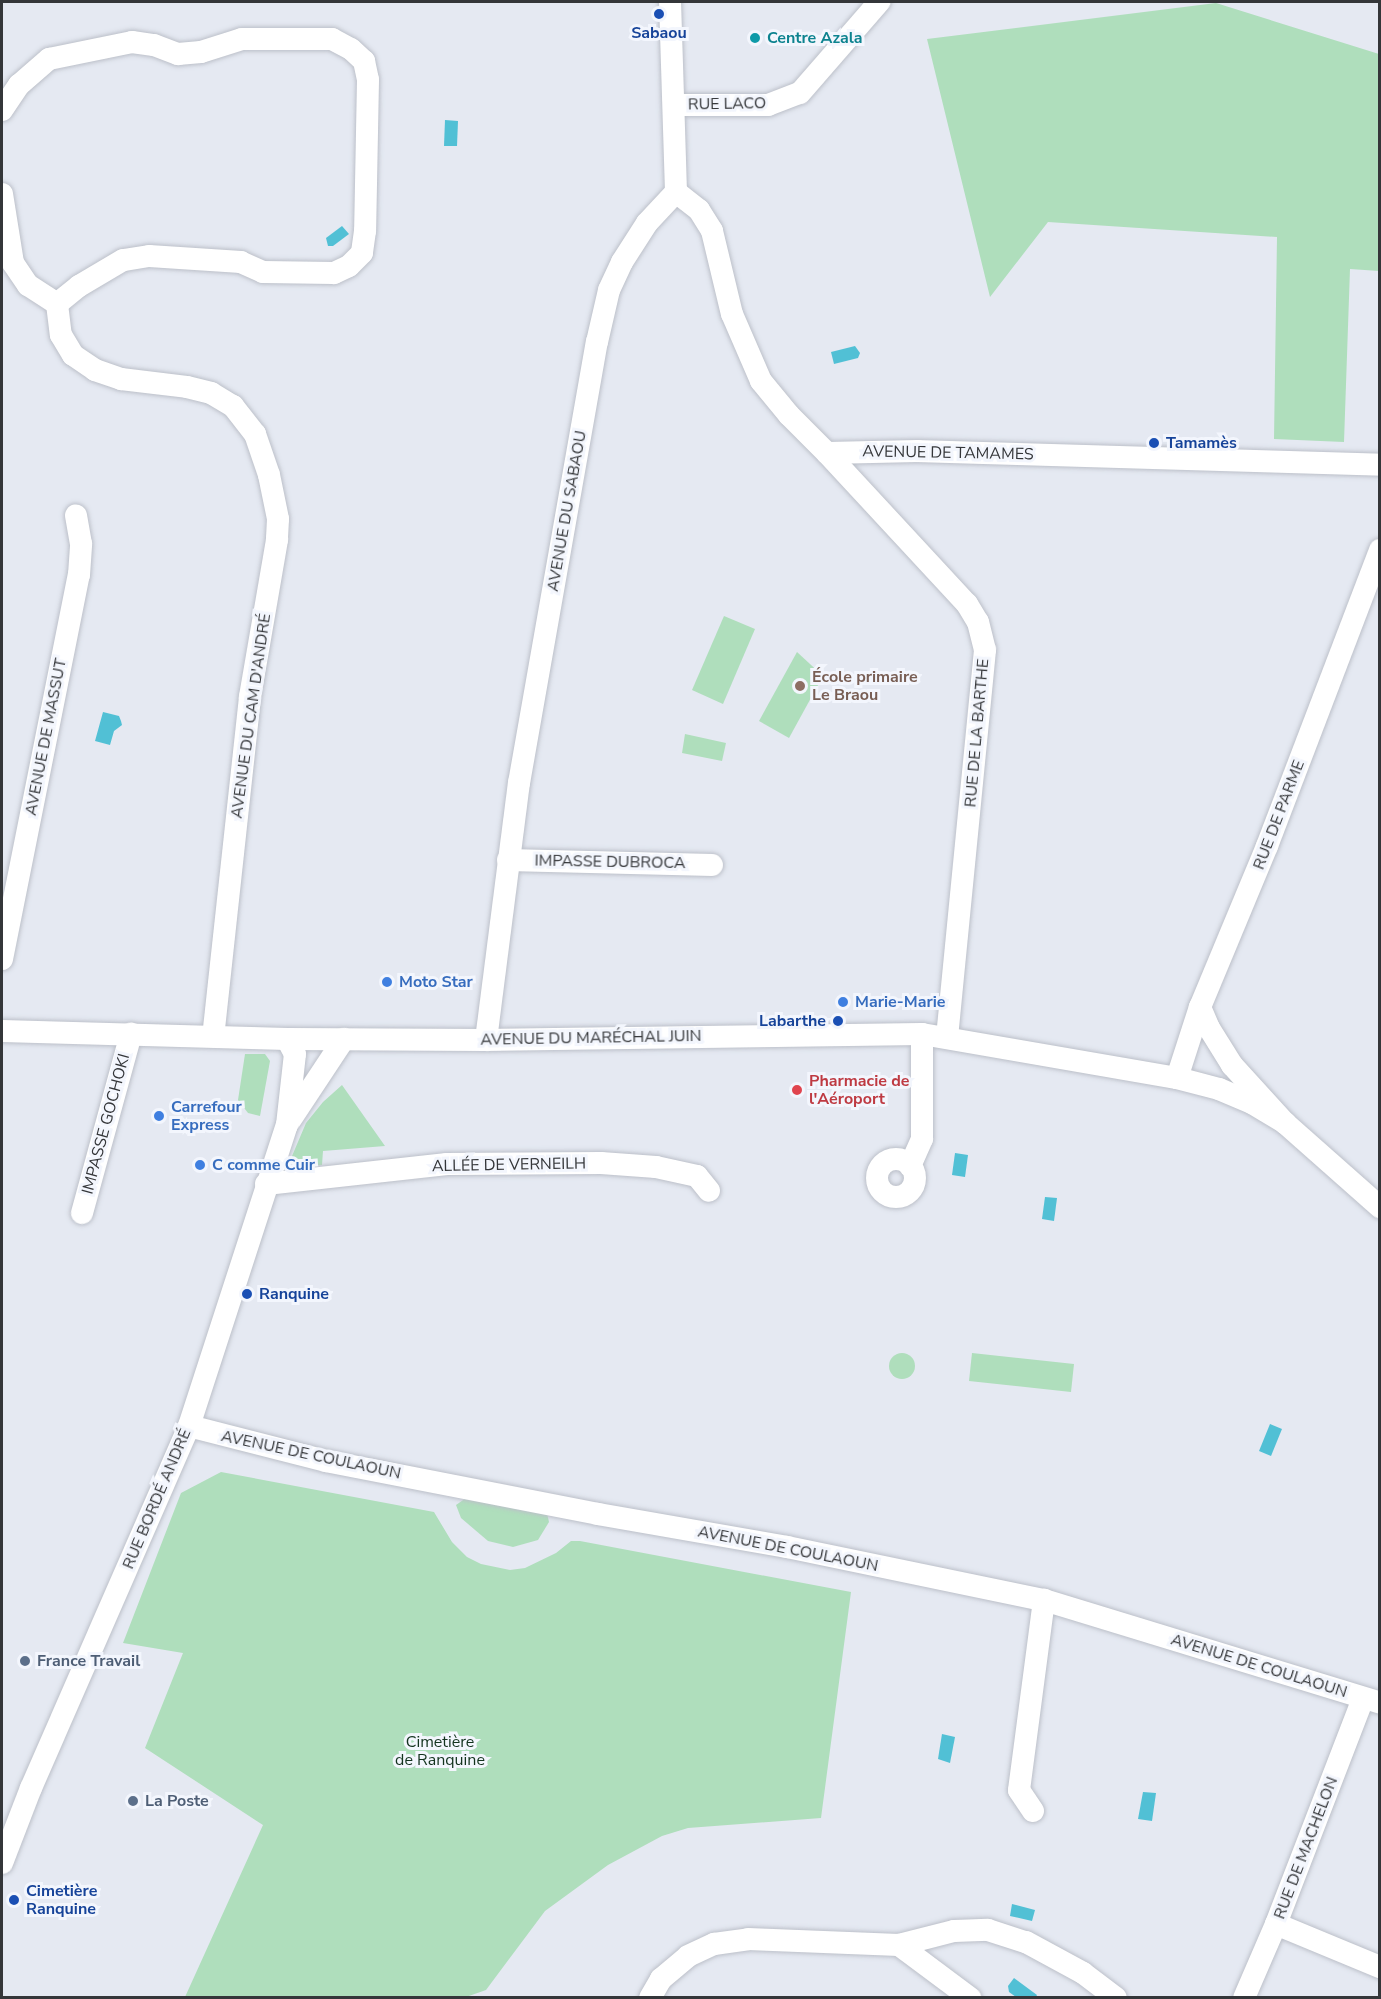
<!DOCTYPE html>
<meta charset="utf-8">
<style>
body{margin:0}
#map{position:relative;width:1381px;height:1999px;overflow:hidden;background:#e5e9f2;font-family:"Nunito Sans",sans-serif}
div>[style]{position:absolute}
.green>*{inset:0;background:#afdebc}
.round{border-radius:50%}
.water>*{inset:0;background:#51c0d5}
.roads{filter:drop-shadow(0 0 2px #bcc0c9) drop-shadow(0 0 2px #bcc0c9)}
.street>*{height:22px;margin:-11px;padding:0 11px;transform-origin:11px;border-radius:11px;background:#fff}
.street>.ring{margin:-11px;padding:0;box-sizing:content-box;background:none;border:22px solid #fff;border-radius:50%}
.dots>*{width:16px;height:16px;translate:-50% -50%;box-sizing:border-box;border:3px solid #f3f6fd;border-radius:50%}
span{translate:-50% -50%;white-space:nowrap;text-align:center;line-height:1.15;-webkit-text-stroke:6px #f3f6fd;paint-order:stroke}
.transit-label{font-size:16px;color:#164399;font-weight:700}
.left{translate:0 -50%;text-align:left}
.right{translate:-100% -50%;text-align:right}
.culture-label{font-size:16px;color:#0d838f;font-weight:700}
.street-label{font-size:16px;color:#343639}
.education-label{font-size:16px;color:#785e54;font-weight:700}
.shop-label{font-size:16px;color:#366cbe;font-weight:700}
.health-label{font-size:16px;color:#be3a42;font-weight:700}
.service-label{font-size:16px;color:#4e5e75;font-weight:700}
.park-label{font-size:16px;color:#13331e}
.frame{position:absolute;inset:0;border:3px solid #343639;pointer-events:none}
</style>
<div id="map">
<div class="green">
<i style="clip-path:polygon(1216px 3px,1379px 54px,1379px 271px,1350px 269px,1344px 442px,1274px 439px,1277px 237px,1048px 222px,990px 297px,927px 39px)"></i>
<i style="clip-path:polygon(724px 616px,755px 629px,723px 704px,692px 690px)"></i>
<i style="clip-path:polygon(797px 652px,823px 676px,789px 738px,759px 721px)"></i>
<i style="clip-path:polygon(685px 734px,726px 743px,722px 761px,682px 753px)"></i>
<i style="clip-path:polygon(245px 1054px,265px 1054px,270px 1061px,260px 1116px,248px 1113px,238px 1100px)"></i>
<i style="clip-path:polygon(342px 1085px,385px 1146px,323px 1151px,322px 1165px,299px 1168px,293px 1163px,292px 1156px,306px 1123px,323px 1102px)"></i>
<i style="clip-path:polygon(972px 1353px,1074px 1364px,1071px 1392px,969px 1381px)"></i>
<i class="round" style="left:889px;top:1353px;width:26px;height:26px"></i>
<i style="clip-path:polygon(221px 1472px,434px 1512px,452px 1542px,467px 1557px,481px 1564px,510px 1570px,525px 1568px,556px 1553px,571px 1541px,580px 1541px,851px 1592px,821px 1818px,688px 1828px,662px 1836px,608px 1865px,545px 1911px,486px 1990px,466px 1997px,185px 1997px,263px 1825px,145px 1748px,183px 1653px,123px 1643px,181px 1493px)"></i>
<i style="clip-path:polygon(466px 1498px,547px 1513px,549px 1522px,538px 1540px,513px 1547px,488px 1541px,461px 1518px,456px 1505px)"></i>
</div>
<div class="water">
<i style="clip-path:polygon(445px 120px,458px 121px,457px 146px,444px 146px)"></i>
<i style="clip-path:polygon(342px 226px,349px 234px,333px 246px,328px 246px,326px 238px)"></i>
<i style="clip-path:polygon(855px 346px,860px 353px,858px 358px,834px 364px,831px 352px)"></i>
<i style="clip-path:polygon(103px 712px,119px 716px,121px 721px,122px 725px,114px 731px,110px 745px,95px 741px)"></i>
<i style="clip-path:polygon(955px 1153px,968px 1155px,965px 1177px,952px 1175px)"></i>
<i style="clip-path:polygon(1045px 1197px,1057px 1198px,1054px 1221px,1042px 1219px)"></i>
<i style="clip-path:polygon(1270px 1424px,1282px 1429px,1271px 1456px,1259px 1451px)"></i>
<i style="clip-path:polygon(942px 1734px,955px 1737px,950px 1763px,938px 1759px)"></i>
<i style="clip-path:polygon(1143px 1792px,1156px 1793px,1152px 1821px,1138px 1819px)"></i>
<i style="clip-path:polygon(1012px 1904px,1035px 1910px,1032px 1921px,1010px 1916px)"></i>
<i style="clip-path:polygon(1014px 1978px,1037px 1995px,1036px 1997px,1016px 1997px,1009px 1992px,1008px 1986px)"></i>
</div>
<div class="roads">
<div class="street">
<i style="left:674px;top:105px;width:94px"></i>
<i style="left:768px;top:105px;width:34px;rotate:-21deg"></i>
<i style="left:800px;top:93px;width:121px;rotate:-49deg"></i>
<i style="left:2px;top:110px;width:30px;rotate:-56deg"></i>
<i style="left:19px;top:85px;width:40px;rotate:-41deg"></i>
<i style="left:49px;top:59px;width:85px;rotate:-11.6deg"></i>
<i style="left:132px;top:42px;width:22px;rotate:8deg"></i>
<i style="left:154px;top:45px;width:26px;rotate:21deg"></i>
<i style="left:178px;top:54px;width:23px;rotate:-5deg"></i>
<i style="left:201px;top:52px;width:43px;rotate:-17.6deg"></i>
<i style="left:242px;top:39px;width:90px"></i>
<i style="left:332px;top:39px;width:21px;rotate:28deg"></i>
<i style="left:351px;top:49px;width:18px;rotate:43deg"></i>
<i style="left:364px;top:61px;width:19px;rotate:78deg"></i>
<i style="left:368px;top:80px;width:151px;rotate:91.1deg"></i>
<i style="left:365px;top:231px;width:22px;rotate:98deg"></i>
<i style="left:362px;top:253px;width:18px;rotate:135deg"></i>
<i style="left:349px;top:266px;width:17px;rotate:155deg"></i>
<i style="left:334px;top:273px;width:71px;rotate:-179.2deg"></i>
<i style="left:263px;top:272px;width:24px;rotate:-156deg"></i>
<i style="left:241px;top:262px;width:92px;rotate:-176.3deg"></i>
<i style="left:149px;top:256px;width:26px;rotate:171deg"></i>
<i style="left:123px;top:260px;width:51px;rotate:149.4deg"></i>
<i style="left:79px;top:286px;width:28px;rotate:141deg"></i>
<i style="left:676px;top:192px;width:29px;rotate:38deg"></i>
<i style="left:699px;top:210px;width:25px;rotate:58deg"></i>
<i style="left:712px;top:231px;width:85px;rotate:76.5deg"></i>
<i style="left:732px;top:314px;width:73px;rotate:66.6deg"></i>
<i style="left:761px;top:381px;width:44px;rotate:50.5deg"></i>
<i style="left:789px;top:415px;width:54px;rotate:45deg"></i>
<i style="left:827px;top:453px;width:91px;rotate:-1.3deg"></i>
<i style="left:918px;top:451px;width:462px;rotate:1.7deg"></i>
<i style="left:2px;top:194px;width:70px;rotate:80.9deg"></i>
<i style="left:13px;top:263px;width:27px;rotate:56deg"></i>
<i style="left:28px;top:285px;width:35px;rotate:33deg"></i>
<i style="left:57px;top:304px;width:31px;rotate:83deg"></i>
<i style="left:61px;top:335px;width:23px;rotate:59deg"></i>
<i style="left:73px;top:355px;width:27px;rotate:34deg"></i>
<i style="left:95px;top:370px;width:28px;rotate:19deg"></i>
<i style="left:121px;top:379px;width:66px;rotate:6.9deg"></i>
<i style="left:187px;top:387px;width:25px;rotate:14deg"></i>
<i style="left:211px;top:393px;width:26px;rotate:31deg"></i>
<i style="left:233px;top:406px;width:36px;rotate:52deg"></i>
<i style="left:255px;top:434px;width:43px;rotate:71.1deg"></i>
<i style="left:269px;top:475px;width:45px;rotate:78.4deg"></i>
<i style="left:278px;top:519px;width:21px;rotate:93deg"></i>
<i style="left:277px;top:540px;width:159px;rotate:99.8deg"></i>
<i style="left:250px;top:697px;width:341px;rotate:96.2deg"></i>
<i style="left:827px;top:453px;width:206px;rotate:47.2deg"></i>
<i style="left:967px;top:604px;width:21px;rotate:59deg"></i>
<i style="left:978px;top:622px;width:29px;rotate:76deg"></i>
<i style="left:985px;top:650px;width:388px;rotate:95.6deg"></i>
<i style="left:508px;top:860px;width:204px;rotate:1.4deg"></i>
<i style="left:2px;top:959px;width:392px;rotate:-78.7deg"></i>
<i style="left:79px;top:575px;width:31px;rotate:-86deg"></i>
<i style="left:81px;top:544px;width:29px;rotate:-100deg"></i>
<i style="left:1200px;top:1007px;width:23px;rotate:67deg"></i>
<i style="left:1209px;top:1028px;width:44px;rotate:58.1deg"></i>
<i style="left:1232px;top:1065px;width:79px;rotate:47.6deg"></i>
<i style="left:1285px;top:1123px;width:127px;rotate:41.5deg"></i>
<i style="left:2px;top:1031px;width:285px;rotate:1.6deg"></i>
<i style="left:287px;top:1039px;width:199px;rotate:0.3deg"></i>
<i style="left:486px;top:1040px;width:436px;rotate:-0.8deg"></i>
<i style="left:922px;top:1034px;width:259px;rotate:9.8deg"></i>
<i style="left:1177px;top:1078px;width:43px;rotate:14.7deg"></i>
<i style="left:1219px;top:1089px;width:36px;rotate:23deg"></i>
<i style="left:1252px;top:1103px;width:39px;rotate:31deg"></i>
<i style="left:486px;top:1040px;width:259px;rotate:-82.7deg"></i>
<i style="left:519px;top:783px;width:448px;rotate:-80deg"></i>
<i style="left:597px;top:342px;width:53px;rotate:-77deg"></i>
<i style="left:609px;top:290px;width:31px;rotate:-65deg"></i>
<i style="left:622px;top:262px;width:46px;rotate:-57.3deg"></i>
<i style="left:647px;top:223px;width:42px;rotate:-46.9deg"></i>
<i style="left:676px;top:192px;width:190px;rotate:-91.8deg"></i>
<i style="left:1177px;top:1078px;width:75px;rotate:-72.1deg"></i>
<i style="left:1200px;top:1007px;width:174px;rotate:-67.4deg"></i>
<i style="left:1267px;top:846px;width:317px;rotate:-69.1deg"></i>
<i style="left:291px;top:1119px;width:96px;rotate:-56.5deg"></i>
<i class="ring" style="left:877px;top:1159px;width:16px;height:16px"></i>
<i style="left:910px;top:1166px;width:30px;rotate:-66deg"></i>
<i style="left:922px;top:1139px;width:105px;rotate:-90deg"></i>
<i style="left:266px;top:1184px;width:182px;rotate:-6.3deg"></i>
<i style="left:447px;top:1164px;width:154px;rotate:-0.4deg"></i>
<i style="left:601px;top:1163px;width:55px;rotate:4.2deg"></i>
<i style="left:656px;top:1167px;width:42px;rotate:12.4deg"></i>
<i style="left:697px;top:1176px;width:19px;rotate:51deg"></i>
<i style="left:82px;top:1213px;width:186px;rotate:-74.7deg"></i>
<i style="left:189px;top:1426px;width:141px;rotate:14.3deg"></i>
<i style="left:326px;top:1461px;width:277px;rotate:11deg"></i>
<i style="left:598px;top:1514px;width:192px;rotate:9.9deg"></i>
<i style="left:787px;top:1547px;width:262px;rotate:11.7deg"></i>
<i style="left:1044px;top:1600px;width:351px;rotate:17deg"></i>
<i style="left:1033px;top:1811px;width:25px;rotate:-124deg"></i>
<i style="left:1019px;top:1790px;width:192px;rotate:-82.5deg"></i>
<i style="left:2px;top:1863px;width:80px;rotate:-68.9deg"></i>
<i style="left:31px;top:1788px;width:395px;rotate:-66.4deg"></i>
<i style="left:189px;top:1426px;width:317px;rotate:-72deg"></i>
<i style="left:287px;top:1125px;width:71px;rotate:-83.6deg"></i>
<i style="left:295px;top:1054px;width:17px;rotate:-118deg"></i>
<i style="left:1276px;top:1924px;width:113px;rotate:22.5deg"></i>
<i style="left:899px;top:1945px;width:89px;rotate:36.7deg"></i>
<i style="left:650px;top:1998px;width:22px;rotate:-60deg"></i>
<i style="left:661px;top:1979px;width:35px;rotate:-40deg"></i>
<i style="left:688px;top:1956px;width:29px;rotate:-25deg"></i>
<i style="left:714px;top:1944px;width:34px;rotate:-8deg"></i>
<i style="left:748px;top:1939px;width:151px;rotate:2.3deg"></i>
<i style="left:899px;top:1945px;width:57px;rotate:-14.3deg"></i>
<i style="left:954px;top:1931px;width:34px;rotate:-2deg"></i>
<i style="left:988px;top:1930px;width:40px;rotate:18deg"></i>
<i style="left:1026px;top:1942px;width:65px;rotate:28.5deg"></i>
<i style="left:1083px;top:1973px;width:41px;rotate:37.1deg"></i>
<i style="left:1244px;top:1998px;width:81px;rotate:-66.6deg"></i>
<i style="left:1276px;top:1924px;width:242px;rotate:-68.9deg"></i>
</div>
</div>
<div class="dots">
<i style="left:659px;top:14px;background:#1a4fb4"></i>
<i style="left:755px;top:38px;background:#0f9aa8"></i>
<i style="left:1154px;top:443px;background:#1a4fb4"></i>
<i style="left:800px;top:686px;background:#8d6e63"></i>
<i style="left:387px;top:982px;background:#3f7fe0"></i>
<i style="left:843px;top:1002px;background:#3f7fe0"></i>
<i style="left:838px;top:1021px;background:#1a4fb4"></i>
<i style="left:797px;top:1090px;background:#e0444e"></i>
<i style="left:159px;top:1116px;background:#3f7fe0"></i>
<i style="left:200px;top:1165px;background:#3f7fe0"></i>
<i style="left:247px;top:1294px;background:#1a4fb4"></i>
<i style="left:25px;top:1661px;background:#5c6f8a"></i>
<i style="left:133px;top:1801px;background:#5c6f8a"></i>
<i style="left:14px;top:1900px;background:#1a4fb4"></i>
</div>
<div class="transit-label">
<span style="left:659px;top:33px">Sabaou</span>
<span class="left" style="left:1166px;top:443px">Tamamès</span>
<span class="right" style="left:826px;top:1021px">Labarthe</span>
<span class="left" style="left:259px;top:1294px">Ranquine</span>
<span class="left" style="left:26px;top:1900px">Cimetière<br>Ranquine</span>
</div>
<div class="culture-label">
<span class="left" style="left:767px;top:38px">Centre Azala</span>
</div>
<div class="street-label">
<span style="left:727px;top:104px;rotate:-1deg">RUE LACO</span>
<span style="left:948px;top:453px;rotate:1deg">AVENUE DE TAMAMES</span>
<span style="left:567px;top:511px;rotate:-80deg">AVENUE DU SABAOU</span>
<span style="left:251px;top:716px;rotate:-82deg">AVENUE DU CAM D'ANDRÉ</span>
<span style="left:977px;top:733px;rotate:-85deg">RUE DE LA BARTHE</span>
<span style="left:46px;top:737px;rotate:-79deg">AVENUE DE MASSUT</span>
<span style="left:1279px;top:815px;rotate:-69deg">RUE DE PARME</span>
<span style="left:610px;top:862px;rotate:1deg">IMPASSE DUBROCA</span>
<span style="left:591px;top:1038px;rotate:-1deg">AVENUE DU MARÉCHAL JUIN</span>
<span style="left:106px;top:1124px;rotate:-75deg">IMPASSE GOCHOKI</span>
<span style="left:509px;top:1165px;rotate:-1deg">ALLÉE DE VERNEILH</span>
<span style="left:311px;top:1455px;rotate:12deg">AVENUE DE COULAOUN</span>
<span style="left:157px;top:1499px;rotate:-67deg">RUE BORDÉ ANDRÉ</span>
<span style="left:788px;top:1549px;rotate:11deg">AVENUE DE COULAOUN</span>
<span style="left:1259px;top:1666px;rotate:17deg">AVENUE DE COULAOUN</span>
<span style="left:1306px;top:1848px;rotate:-69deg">RUE DE MACHELON</span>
</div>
<div class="education-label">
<span class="left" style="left:812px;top:686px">École primaire<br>Le Braou</span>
</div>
<div class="shop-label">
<span class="left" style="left:399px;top:982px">Moto Star</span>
<span class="left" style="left:855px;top:1002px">Marie-Marie</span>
<span class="left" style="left:171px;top:1116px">Carrefour<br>Express</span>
<span class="left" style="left:212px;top:1165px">C comme Cuir</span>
</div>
<div class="health-label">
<span class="left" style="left:809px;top:1090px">Pharmacie de<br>l'Aéroport</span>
</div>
<div class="service-label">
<span class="left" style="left:37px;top:1661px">France Travail</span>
<span class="left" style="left:145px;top:1801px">La Poste</span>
</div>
<div class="park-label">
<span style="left:440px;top:1751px">Cimetière<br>de Ranquine</span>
</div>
<div class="frame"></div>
</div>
